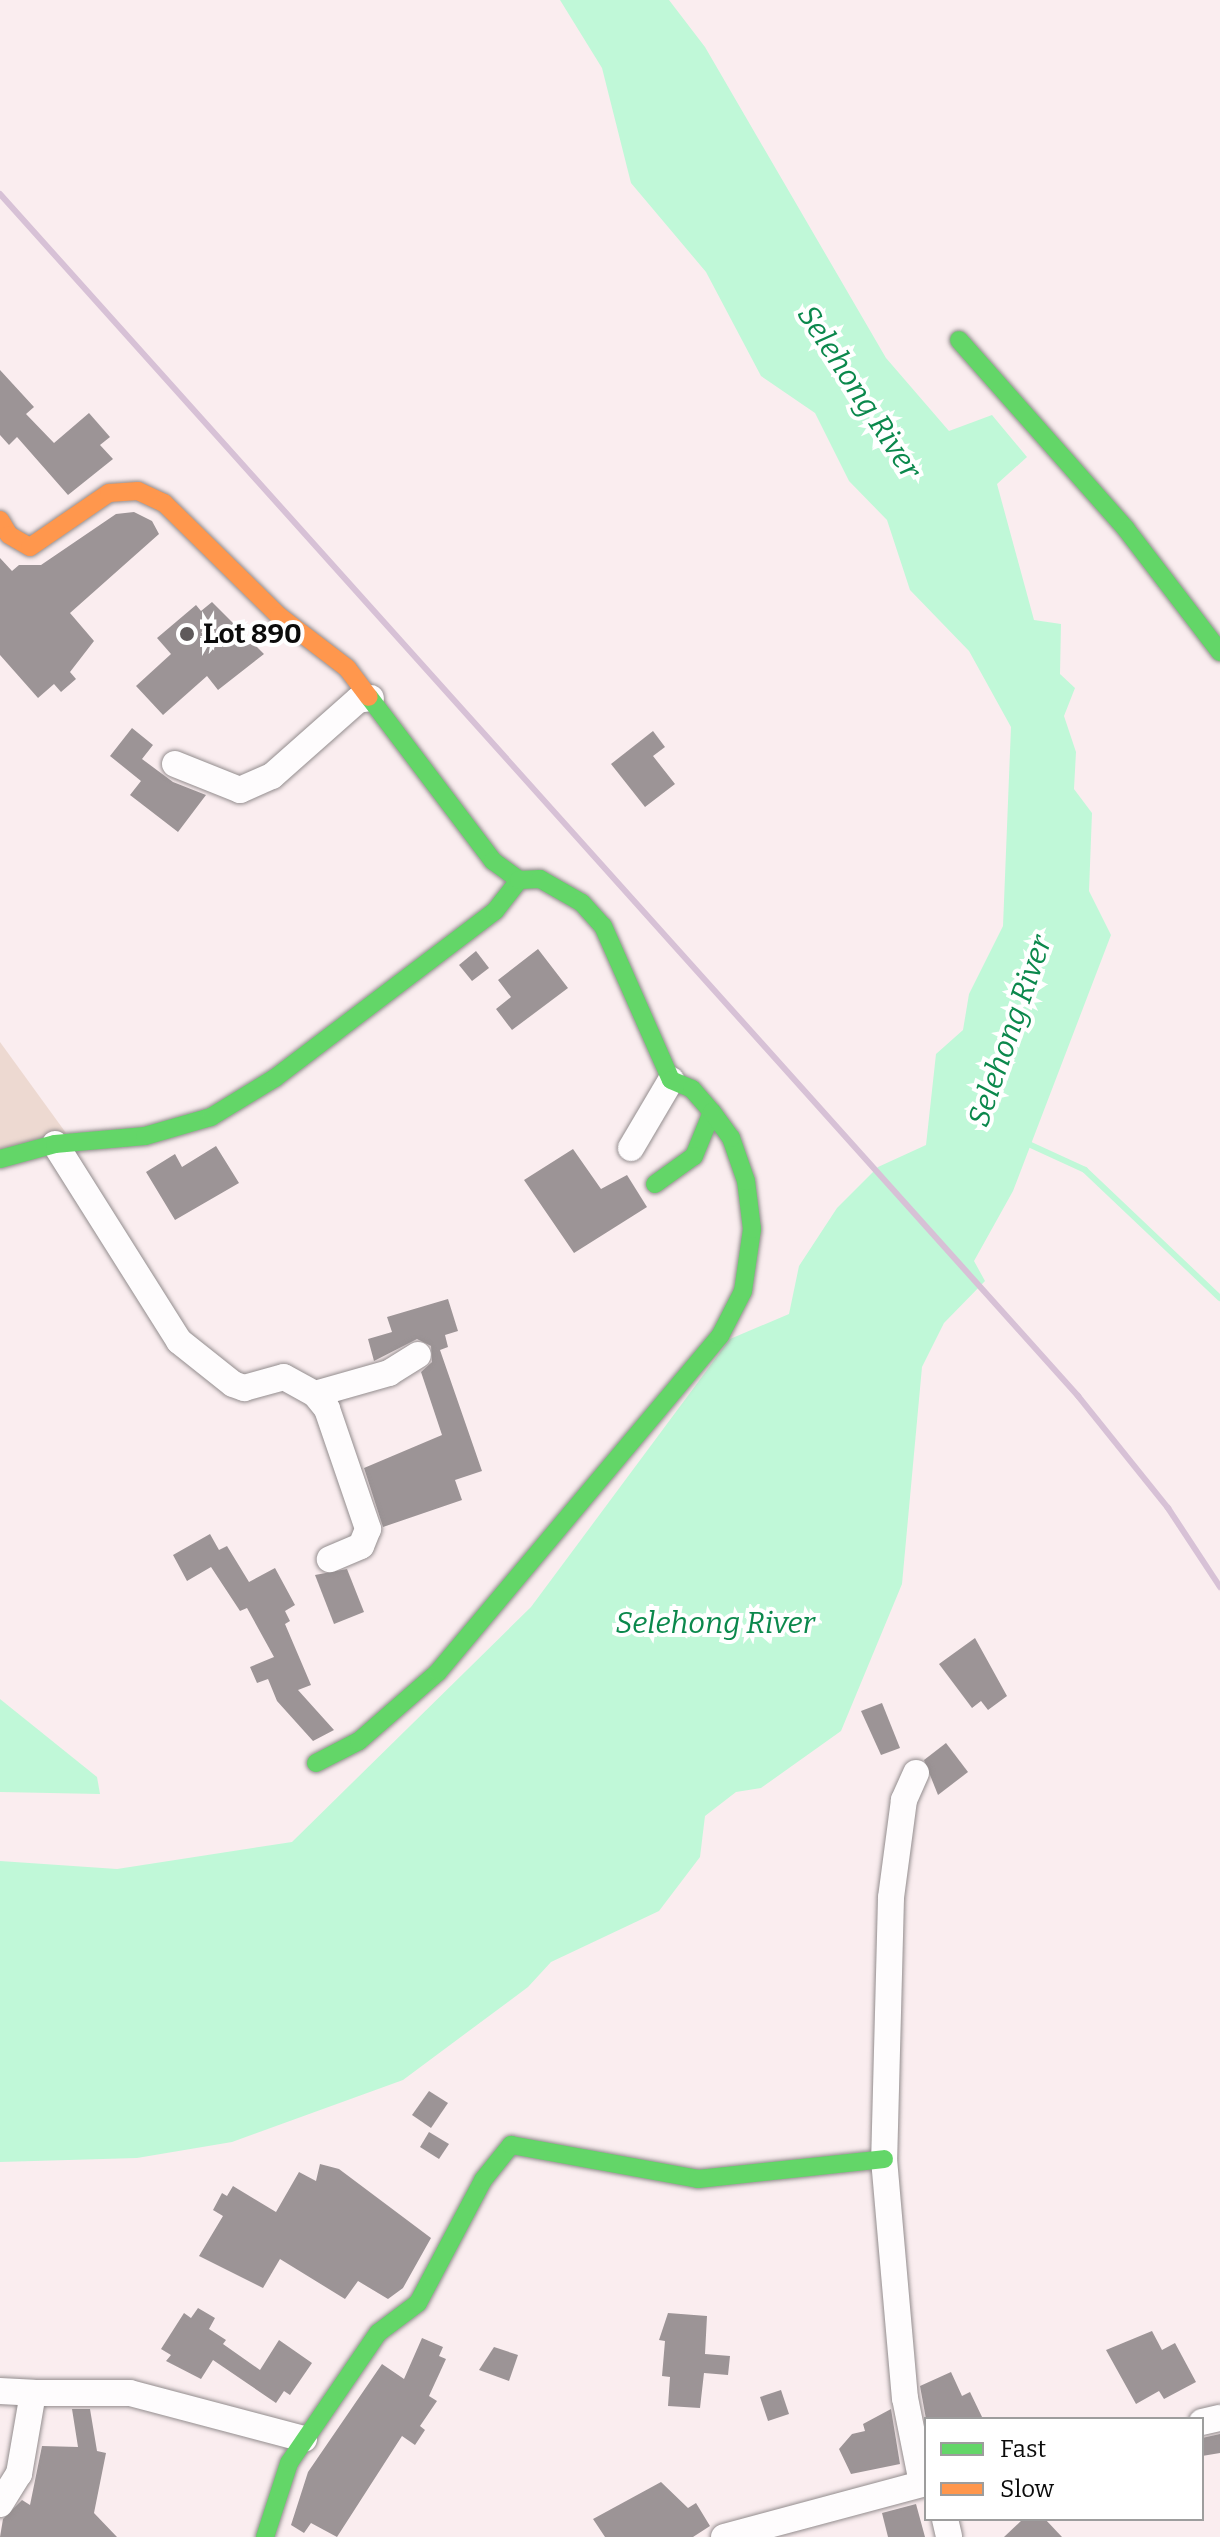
<!DOCTYPE html>
<style>
body{margin:0}
#map{position:relative;width:1220px;height:2537px;overflow:hidden;background:#faedef;font-family:Bitter,serif}
div>[style]{position:absolute}
.cemetery>*{inset:0;background:#edd9d1}
.water>*{inset:0;background:#c0f8d8}
.stream>*{height:6px;margin:-3px;padding:0 3px;transform-origin:3px;border-radius:3px;background:#c0f8d8}
.building>*{inset:0;background:#9c9496}
.roads{filter:drop-shadow(0 0 2px #938d8e) drop-shadow(0 0 2px #938d8e)}
.street>*{height:26px;margin:-13px;padding:0 13px;transform-origin:13px;border-radius:13px;background:#fefcfd}
.fast>*{height:18px;margin:-9px;padding:0 9px;transform-origin:9px;border-radius:9px;background:#63d668}
.slow>*{height:18px;margin:-9px;padding:0 9px;transform-origin:9px;border-radius:9px;background:#ff974d}
.rail>*{height:6px;margin:-3px;padding:0 3px;transform-origin:3px;border-radius:3px;background:#d7c1d6}
.dots>*{width:22px;height:22px;translate:-50% -50%;box-sizing:border-box;border:4px solid #fff;border-radius:50%}
span{translate:-50% -50%;white-space:nowrap;text-align:center;line-height:1.15;-webkit-text-stroke:8px #fff;paint-order:stroke}
.poi-label{font-size:28px;color:#0b0b0b;font-weight:700}
.left{translate:0 -50%;text-align:left}
.water-label{font-size:30px;color:#0b884c;font-style:italic}
.legend{position:absolute;left:924px;top:2417px;width:280px;height:104px;box-sizing:border-box;background:#fff;border:2px solid #9d9d9d;margin:0;padding:10px 14px;list-style:none;font-size:24px;color:#0b0b0b}
.legend li{display:flex;align-items:center;gap:16px;height:40px}
.legend b{width:40px;border:2px solid #9d9d9d}
</style>
<div id="map">
<div class="cemetery">
<i style="clip-path:polygon(0 1042px,66px 1133px,0 1151px)"></i>
</div>
<div class="water">
<i style="clip-path:polygon(560px 0,669px 0,705px 47px,886px 358px,949px 431px,992px 415px,1027px 457px,997px 484px,1034px 620px,1061px 624px,1060px 674px,1075px 688px,1064px 716px,1076px 752px,1074px 789px,1092px 813px,1089px 891px,1111px 935px,1013px 1191px,974px 1261px,985px 1281px,944px 1323px,922px 1367px,902px 1584px,841px 1731px,761px 1788px,736px 1792px,705px 1816px,700px 1857px,659px 1911px,551px 1962px,528px 1987px,403px 2080px,232px 2142px,137px 2158px,0 2162px,0 1861px,117px 1869px,292px 1842px,531px 1607px,730px 1339px,789px 1314px,799px 1266px,837px 1208px,878px 1167px,926px 1145px,936px 1054px,963px 1030px,969px 994px,1003px 926px,1011px 727px,969px 651px,910px 590px,887px 520px,849px 481px,815px 413px,761px 376px,706px 272px,631px 183px,602px 68px)"></i>
<i style="clip-path:polygon(0 1699px,97px 1777px,100px 1794px,0 1792px)"></i>
</div>
<div class="stream">
<i style="left:1022px;top:1141px;width:69px;rotate:24.7deg"></i>
<i style="left:1085px;top:1170px;width:186px;rotate:43.5deg"></i>
</div>
<div class="building">
<i style="clip-path:polygon(0 370px,34px 407px,26px 414px,54px 443px,89px 413px,110px 437px,100px 445px,113px 459px,68px 495px,17px 437px,9px 445px,0 435px)"></i>
<i style="clip-path:polygon(134px 512px,152px 521px,159px 534px,70px 613px,94px 641px,70px 672px,76px 679px,61px 692px,54px 684px,38px 698px,0 655px,0 558px,12px 571px,19px 565px,41px 565px,116px 514px)"></i>
<i style="clip-path:polygon(212px 602px,264px 654px,218px 690px,207px 676px,163px 715px,136px 686px,171px 654px,157px 638px,196px 605px,201px 611px)"></i>
<i style="clip-path:polygon(132px 728px,153px 745px,142px 759px,173px 782px,206px 795px,178px 832px,130px 795px,141px 781px,110px 756px)"></i>
<i style="clip-path:polygon(653px 731px,665px 747px,653px 756px,675px 784px,645px 807px,611px 764px)"></i>
<i style="clip-path:polygon(538px 949px,568px 988px,512px 1030px,496px 1009px,511px 997px,498px 980px)"></i>
<i style="clip-path:polygon(476px 951px,489px 968px,472px 981px,459px 965px)"></i>
<i style="clip-path:polygon(216px 1146px,239px 1183px,175px 1220px,146px 1172px,175px 1154px,182px 1167px)"></i>
<i style="clip-path:polygon(573px 1149px,601px 1189px,627px 1175px,647px 1207px,574px 1253px,524px 1180px)"></i>
<i style="clip-path:polygon(448px 1299px,458px 1331px,445px 1335px,448px 1347px,440px 1350px,482px 1471px,455px 1480px,462px 1500px,383px 1527px,364px 1468px,442px 1435px,421px 1372px,432px 1362px,431px 1346px,417px 1339px,374px 1361px,368px 1339px,392px 1332px,387px 1317px)"></i>
<i style="clip-path:polygon(210px 1534px,219px 1550px,227px 1546px,249px 1582px,275px 1568px,295px 1605px,285px 1611px,290px 1621px,285px 1624px,311px 1685px,298px 1690px,334px 1730px,313px 1741px,277px 1701px,268px 1679px,257px 1683px,250px 1667px,274px 1657px,247px 1608px,240px 1611px,211px 1567px,187px 1581px,173px 1555px)"></i>
<i style="clip-path:polygon(347px 1569px,364px 1612px,334px 1624px,315px 1575px)"></i>
<i style="clip-path:polygon(975px 1638px,1007px 1696px,988px 1710px,981px 1701px,972px 1708px,939px 1664px)"></i>
<i style="clip-path:polygon(882px 1703px,900px 1748px,881px 1755px,861px 1711px)"></i>
<i style="clip-path:polygon(946px 1743px,968px 1772px,938px 1795px,924px 1760px)"></i>
<i style="clip-path:polygon(429px 2091px,448px 2103px,431px 2128px,412px 2115px)"></i>
<i style="clip-path:polygon(429px 2132px,449px 2144px,439px 2159px,420px 2147px)"></i>
<i style="clip-path:polygon(320px 2164px,339px 2169px,431px 2238px,403px 2288px,388px 2299px,358px 2281px,345px 2299px,280px 2259px,263px 2288px,199px 2256px,223px 2216px,213px 2210px,222px 2193px,227px 2196px,233px 2186px,276px 2212px,299px 2172px,316px 2181px)"></i>
<i style="clip-path:polygon(198px 2308px,215px 2318px,209px 2329px,226px 2340px,223px 2344px,260px 2370px,279px 2340px,312px 2363px,290px 2395px,284px 2391px,276px 2403px,213px 2360px,201px 2379px,166px 2361px,171px 2355px,161px 2349px,184px 2313px,191px 2318px)"></i>
<i style="clip-path:polygon(668px 2313px,707px 2316px,705px 2354px,730px 2356px,728px 2375px,704px 2373px,700px 2408px,668px 2406px,670px 2377px,662px 2376px,665px 2341px,659px 2340px)"></i>
<i style="clip-path:polygon(1152px 2331px,1162px 2350px,1175px 2343px,1196px 2382px,1164px 2399px,1159px 2391px,1136px 2404px,1106px 2350px)"></i>
<i style="clip-path:polygon(422px 2338px,443px 2347px,439px 2356px,446px 2359px,429px 2396px,437px 2401px,420px 2426px,425px 2430px,415px 2445px,402px 2436px,337px 2537px,311px 2523px,304px 2533px,291px 2525px,308px 2472px,382px 2364px,404px 2379px)"></i>
<i style="clip-path:polygon(494px 2347px,518px 2355px,509px 2381px,479px 2370px)"></i>
<i style="clip-path:polygon(951px 2372px,962px 2396px,970px 2392px,983px 2419px,926px 2419px,920px 2386px)"></i>
<i style="clip-path:polygon(781px 2390px,789px 2414px,768px 2421px,760px 2397px)"></i>
<i style="clip-path:polygon(72px 2409px,90px 2409px,97px 2451px,106px 2453px,94px 2513px,117px 2537px,0 2537px,3px 2519px,22px 2500px,30px 2505px,42px 2446px,78px 2447px)"></i>
<i style="clip-path:polygon(891px 2409px,900px 2464px,851px 2474px,839px 2449px,852px 2434px,865px 2431px,863px 2424px)"></i>
<i style="clip-path:polygon(1220px 2434px,1220px 2453px,1202px 2456px,1202px 2438px)"></i>
<i style="clip-path:polygon(661px 2482px,688px 2508px,696px 2503px,710px 2526px,693px 2537px,605px 2537px,593px 2519px)"></i>
<i style="clip-path:polygon(916px 2504px,925px 2537px,888px 2537px,882px 2513px)"></i>
<i style="clip-path:polygon(1023px 2519px,1045px 2519px,1062px 2537px,1004px 2537px)"></i>
</div>
<div class="roads">
<div class="street">
<i style="left:175px;top:764px;width:70px;rotate:21.8deg"></i>
<i style="left:240px;top:790px;width:35px;rotate:-24deg"></i>
<i style="left:272px;top:776px;width:115px;rotate:-41.5deg"></i>
<i style="left:358px;top:700px;width:13px;rotate:-9deg"></i>
<i style="left:55px;top:1144px;width:233px;rotate:57.8deg"></i>
<i style="left:179px;top:1341px;width:69px;rotate:38.5deg"></i>
<i style="left:233px;top:1384px;width:12px;rotate:20deg"></i>
<i style="left:244px;top:1388px;width:41px;rotate:-15.4deg"></i>
<i style="left:284px;top:1377px;width:35px;rotate:29deg"></i>
<i style="left:315px;top:1394px;width:19px;rotate:51deg"></i>
<i style="left:327px;top:1409px;width:127px;rotate:71.1deg"></i>
<i style="left:368px;top:1529px;width:18px;rotate:112deg"></i>
<i style="left:361px;top:1546px;width:34px;rotate:157deg"></i>
<i style="left:631px;top:1148px;width:79px;rotate:-59.5deg"></i>
<i style="left:315px;top:1394px;width:77px;rotate:-15.8deg"></i>
<i style="left:389px;top:1373px;width:34px;rotate:-32deg"></i>
<i style="left:916px;top:1773px;width:30px;rotate:114deg"></i>
<i style="left:904px;top:1800px;width:99px;rotate:97.6deg"></i>
<i style="left:891px;top:1898px;width:261px;rotate:91.5deg"></i>
<i style="left:884px;top:2159px;width:240px;rotate:85deg"></i>
<i style="left:905px;top:2398px;width:87px;rotate:78.7deg"></i>
<i style="left:0;top:2391px;width:33px;rotate:3deg"></i>
<i style="left:1202px;top:2422px;width:18px;rotate:-13deg"></i>
<i style="left:0;top:2504px;width:36px;rotate:-58deg"></i>
<i style="left:19px;top:2474px;width:82px;rotate:-80.2deg"></i>
<i style="left:33px;top:2393px;width:97px"></i>
<i style="left:130px;top:2393px;width:180px;rotate:14.8deg"></i>
<i style="left:945px;top:2519px;width:18px;rotate:77deg"></i>
<i style="left:724px;top:2537px;width:209px;rotate:-15deg"></i>
</div>
<div class="fast">
<i style="left:959px;top:340px;width:252px;rotate:48.5deg"></i>
<i style="left:1126px;top:529px;width:155px;rotate:52.6deg"></i>
<i style="left:369px;top:697px;width:206px;rotate:52.9deg"></i>
<i style="left:493px;top:861px;width:32px;rotate:36deg"></i>
<i style="left:0;top:1159px;width:57px;rotate:-15.3deg"></i>
<i style="left:55px;top:1144px;width:90px;rotate:-5.1deg"></i>
<i style="left:145px;top:1136px;width:69px;rotate:-16.1deg"></i>
<i style="left:211px;top:1117px;width:75px;rotate:-31.4deg"></i>
<i style="left:275px;top:1078px;width:276px;rotate:-37.2deg"></i>
<i style="left:495px;top:911px;width:39px;rotate:-52deg"></i>
<i style="left:519px;top:880px;width:21px;rotate:-3deg"></i>
<i style="left:540px;top:879px;width:48px;rotate:29.7deg"></i>
<i style="left:582px;top:903px;width:31px;rotate:48deg"></i>
<i style="left:603px;top:926px;width:168px;rotate:66.2deg"></i>
<i style="left:671px;top:1080px;width:23px;rotate:23deg"></i>
<i style="left:692px;top:1089px;width:30px;rotate:49deg"></i>
<i style="left:712px;top:1112px;width:48px;rotate:112.2deg"></i>
<i style="left:694px;top:1156px;width:48px;rotate:144.3deg"></i>
<i style="left:316px;top:1763px;width:48px;rotate:-27.1deg"></i>
<i style="left:359px;top:1741px;width:105px;rotate:-41.1deg"></i>
<i style="left:438px;top:1672px;width:439px;rotate:-50deg"></i>
<i style="left:720px;top:1336px;width:51px;rotate:-62.9deg"></i>
<i style="left:743px;top:1291px;width:63px;rotate:-81.7deg"></i>
<i style="left:752px;top:1229px;width:48px;rotate:-97.1deg"></i>
<i style="left:746px;top:1181px;width:46px;rotate:-109.2deg"></i>
<i style="left:731px;top:1138px;width:32px;rotate:-126deg"></i>
<i style="left:265px;top:2537px;width:78px;rotate:-72deg"></i>
<i style="left:289px;top:2463px;width:158px;rotate:-55.6deg"></i>
<i style="left:378px;top:2333px;width:50px;rotate:-36.9deg"></i>
<i style="left:418px;top:2303px;width:139px;rotate:-62.1deg"></i>
<i style="left:483px;top:2180px;width:45px;rotate:-51.3deg"></i>
<i style="left:511px;top:2145px;width:190px;rotate:10.3deg"></i>
<i style="left:698px;top:2179px;width:187px;rotate:-6.1deg"></i>
</div>
<div class="slow">
<i style="left:0;top:520px;width:17px;rotate:59deg"></i>
<i style="left:9px;top:535px;width:24px;rotate:30deg"></i>
<i style="left:30px;top:547px;width:96px;rotate:-34.4deg"></i>
<i style="left:109px;top:493px;width:29px;rotate:-4deg"></i>
<i style="left:138px;top:491px;width:29px;rotate:25deg"></i>
<i style="left:164px;top:503px;width:161px;rotate:44.5deg"></i>
<i style="left:279px;top:616px;width:86px;rotate:37.4deg"></i>
<i style="left:347px;top:668px;width:36px;rotate:53deg"></i>
</div>
</div>
<div class="rail">
<i style="left:0;top:194px;width:1615px;rotate:48.11deg"></i>
<i style="left:1078px;top:1396px;width:144px;rotate:51.2deg"></i>
<i style="left:1168px;top:1508px;width:95px;rotate:56.6deg"></i>
</div>
<div class="dots">
<i style="left:187px;top:634px;background:#5f5a5b"></i>
</div>
<div class="poi-label">
<span class="left" style="left:203px;top:634px">Lot 890</span>
</div>
<div class="water-label">
<span style="left:859px;top:392px;rotate:57deg">Selehong River</span>
<span style="left:1010px;top:1031px;rotate:-71deg">Selehong River</span>
<span style="left:715px;top:1623px">Selehong River</span>
</div>
<ul class="legend">
<li><b style="height:10px;background:#63d668"></b>Fast</li>
<li><b style="height:10px;background:#ff974d"></b>Slow</li>
</ul>
</div>
